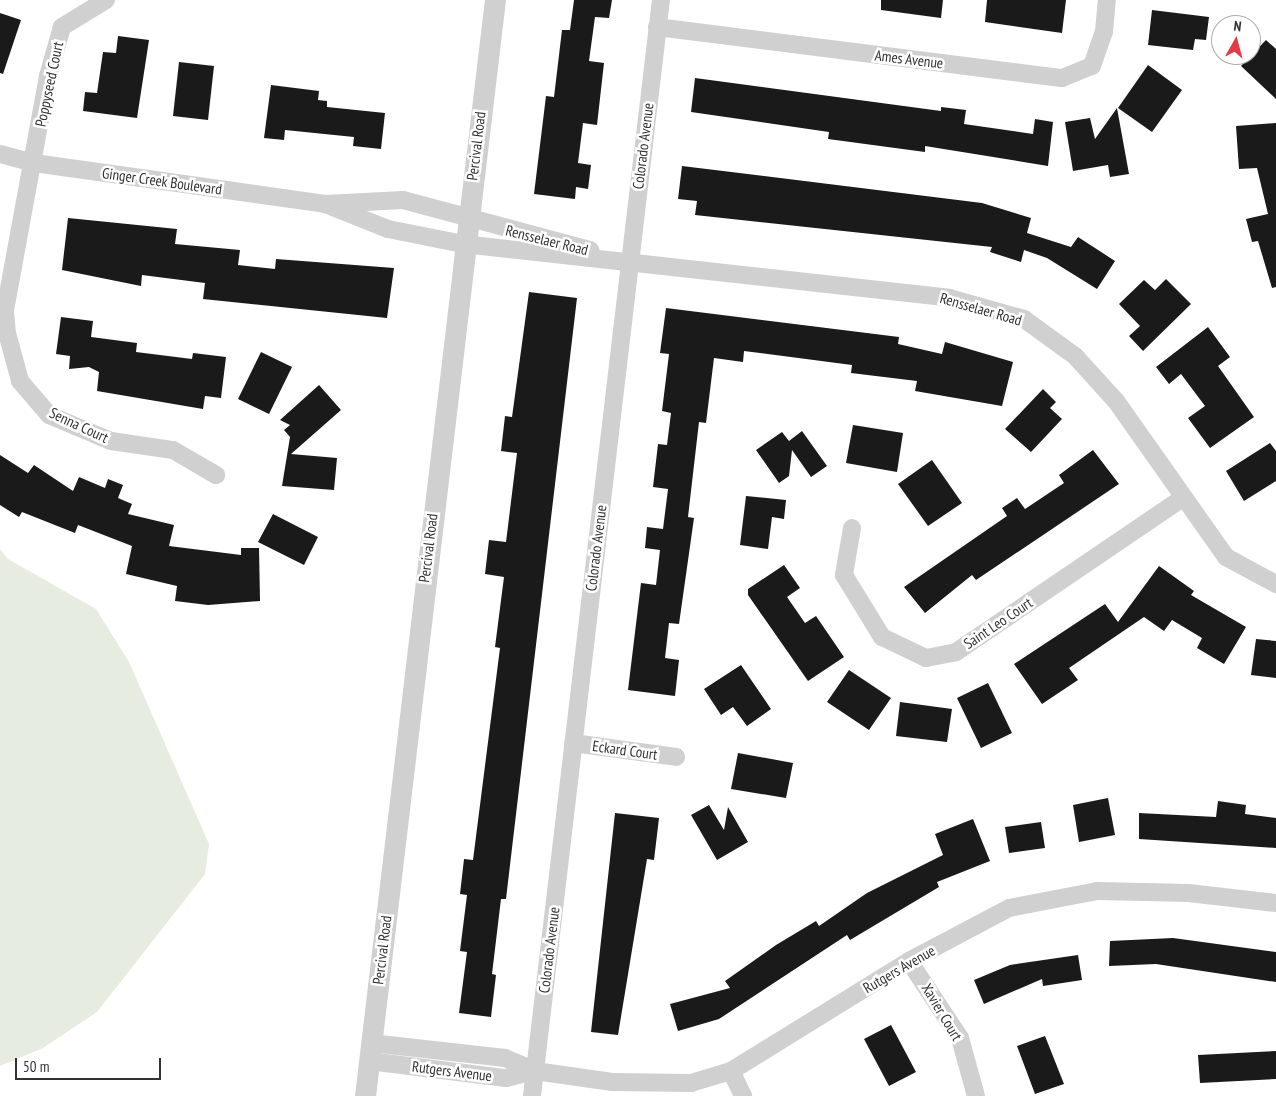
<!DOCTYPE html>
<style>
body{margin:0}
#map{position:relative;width:1276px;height:1096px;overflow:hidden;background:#fff;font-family:"PT Sans Narrow",sans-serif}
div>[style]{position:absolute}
.green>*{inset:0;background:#e6ecdf}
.building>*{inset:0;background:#1a1a1a}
.minor>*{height:18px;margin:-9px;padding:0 9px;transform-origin:9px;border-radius:9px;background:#d0d0d0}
.tertiary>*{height:21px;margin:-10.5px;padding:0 10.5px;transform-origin:10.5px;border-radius:10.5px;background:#d0d0d0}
span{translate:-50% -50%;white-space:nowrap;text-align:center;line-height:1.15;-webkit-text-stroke:5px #fff;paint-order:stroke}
.street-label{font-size:15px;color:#333}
.north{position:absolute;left:1211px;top:15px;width:50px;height:50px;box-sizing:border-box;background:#fff;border:1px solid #adadad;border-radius:50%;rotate:7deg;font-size:14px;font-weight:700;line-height:20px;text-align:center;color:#333}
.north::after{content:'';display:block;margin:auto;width:18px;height:22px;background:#e63946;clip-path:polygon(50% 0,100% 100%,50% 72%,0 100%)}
.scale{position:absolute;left:15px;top:1058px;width:146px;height:22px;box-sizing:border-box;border:2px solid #333;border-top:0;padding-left:6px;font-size:15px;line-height:18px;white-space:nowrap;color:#333;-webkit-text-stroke:4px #fff;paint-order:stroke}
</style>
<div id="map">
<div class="green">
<i style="clip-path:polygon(0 549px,8px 559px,96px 609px,129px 662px,209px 844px,205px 874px,97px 1012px,43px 1048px,0 1066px)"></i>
</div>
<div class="building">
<i style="clip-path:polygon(574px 0,612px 0,609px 18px,595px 17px,589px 61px,604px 63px,597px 125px,583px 123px,578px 163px,591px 165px,588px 189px,576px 187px,575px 199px,534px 194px,546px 96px,554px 97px,562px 30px,570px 30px)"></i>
<i style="clip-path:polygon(881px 0,943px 0,941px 18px,881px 10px)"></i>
<i style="clip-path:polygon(987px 0,1066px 0,1062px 33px,985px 22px)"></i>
<i style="clip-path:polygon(1152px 10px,1209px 17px,1206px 40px,1195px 39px,1193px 50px,1148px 45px)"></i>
<i style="clip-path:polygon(0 13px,21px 20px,3px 74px,0 73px)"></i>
<i style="clip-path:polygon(118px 36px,149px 40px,137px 118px,83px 111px,85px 92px,97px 93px,103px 52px,116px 53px)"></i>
<i style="clip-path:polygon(1266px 40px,1276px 49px,1276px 99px,1241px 66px)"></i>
<i style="clip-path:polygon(179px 62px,214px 66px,208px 120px,173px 116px)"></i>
<i style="clip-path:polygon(1148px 65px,1182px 90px,1152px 132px,1118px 108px)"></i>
<i style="clip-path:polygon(695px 78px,941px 111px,941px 107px,966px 110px,964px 124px,1033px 134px,1035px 119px,1053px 122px,1048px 166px,925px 146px,925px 152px,828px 139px,829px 132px,691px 112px)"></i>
<i style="clip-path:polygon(271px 85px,319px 91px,318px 100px,327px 101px,327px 107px,385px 113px,381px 149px,353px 146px,354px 137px,285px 130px,284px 140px,264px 138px)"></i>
<i style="clip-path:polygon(1117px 108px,1129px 174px,1110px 177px,1108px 165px,1073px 171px,1065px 122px,1090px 118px,1095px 139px)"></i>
<i style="clip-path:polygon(1276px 123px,1276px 287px,1272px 288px,1258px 241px,1252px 242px,1246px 219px,1268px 214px,1257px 168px,1239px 169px,1236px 126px)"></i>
<i style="clip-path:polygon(682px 166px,982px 203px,1031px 218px,1027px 233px,1071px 247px,1078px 237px,1115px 261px,1097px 289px,1047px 258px,1024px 250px,1021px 262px,990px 252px,992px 247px,695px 215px,697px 201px,678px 199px)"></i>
<i style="clip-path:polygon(68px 218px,177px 229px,175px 244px,240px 250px,238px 265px,275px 269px,276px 259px,394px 268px,387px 318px,203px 299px,205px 283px,142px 275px,141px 286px,62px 270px)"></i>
<i style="clip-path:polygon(1166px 279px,1191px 304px,1143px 351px,1129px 336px,1140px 326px,1119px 304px,1144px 280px,1155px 290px)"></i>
<i style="clip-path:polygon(529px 292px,577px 298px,506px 899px,501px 899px,492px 974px,496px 975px,491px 1017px,459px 1013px,467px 952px,460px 951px,467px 895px,460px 894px,464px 859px,473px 860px,500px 648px,495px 647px,504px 577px,485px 574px,489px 540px,506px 542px,517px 453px,501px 451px,505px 416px,512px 417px)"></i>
<i style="clip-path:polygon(666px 308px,899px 337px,898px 344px,942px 354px,945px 342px,1013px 362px,1002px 406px,915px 391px,917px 381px,851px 373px,852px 365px,744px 351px,743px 362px,714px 358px,706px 423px,699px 422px,688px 517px,694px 518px,679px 624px,669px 623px,665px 658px,679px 660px,675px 696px,628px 690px,641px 583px,656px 585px,660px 550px,645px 548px,647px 527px,663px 529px,668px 489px,653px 487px,658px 444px,667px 445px,671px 413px,662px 411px,669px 354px,660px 353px)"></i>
<i style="clip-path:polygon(61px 317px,93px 321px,91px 337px,137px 343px,136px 352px,192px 359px,193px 353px,226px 357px,221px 398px,205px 396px,203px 409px,97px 391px,99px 372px,89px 367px,69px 369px,70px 356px,56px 354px)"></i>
<i style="clip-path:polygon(1208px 327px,1230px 357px,1218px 366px,1254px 417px,1210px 448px,1188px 418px,1205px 406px,1181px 374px,1169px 384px,1156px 367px)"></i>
<i style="clip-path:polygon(261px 352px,292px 367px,269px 414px,238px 399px)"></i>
<i style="clip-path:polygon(319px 385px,341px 410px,291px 454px,337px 458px,334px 490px,282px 486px,290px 437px,284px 430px,290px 425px,280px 420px)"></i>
<i style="clip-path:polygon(1043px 389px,1056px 402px,1050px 408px,1062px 419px,1031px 452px,1005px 429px)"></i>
<i style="clip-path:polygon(853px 425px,903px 433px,897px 472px,846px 463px)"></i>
<i style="clip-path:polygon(802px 431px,827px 466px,811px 477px,792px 450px,789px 476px,779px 483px,756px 450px,782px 432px,789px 441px)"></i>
<i style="clip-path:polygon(1270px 443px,1276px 451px,1276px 481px,1244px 501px,1226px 471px)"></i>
<i style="clip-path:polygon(1093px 450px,1119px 484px,976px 580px,972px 575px,925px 613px,904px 587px,1007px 516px,1002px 508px,1017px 498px,1025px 509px,1064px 483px,1059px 475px)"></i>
<i style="clip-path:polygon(0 455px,28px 473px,34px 465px,73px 491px,79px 477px,105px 488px,108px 479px,123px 485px,118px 498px,132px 504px,128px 514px,174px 525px,169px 546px,241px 555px,241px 548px,259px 548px,260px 601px,208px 605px,175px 601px,177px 586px,126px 574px,132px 546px,78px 525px,75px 533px,22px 512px,19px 517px,0 505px)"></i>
<i style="clip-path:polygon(932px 460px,962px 503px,928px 526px,898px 484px)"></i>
<i style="clip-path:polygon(746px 496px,786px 500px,784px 519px,772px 517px,768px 549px,740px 545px)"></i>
<i style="clip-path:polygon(273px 514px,318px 537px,304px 565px,258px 542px)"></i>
<i style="clip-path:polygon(784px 565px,800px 588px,787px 597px,805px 623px,816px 616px,844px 657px,808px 681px,748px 595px,748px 589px)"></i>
<i style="clip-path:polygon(1159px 566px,1194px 591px,1191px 595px,1246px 627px,1224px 664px,1197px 648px,1202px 638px,1172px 620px,1164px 631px,1144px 617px,1069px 668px,1078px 680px,1042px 704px,1014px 664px,1105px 604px,1118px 622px)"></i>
<i style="clip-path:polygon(1256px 639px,1276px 641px,1276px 678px,1251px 675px)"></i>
<i style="clip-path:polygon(741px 665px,771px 709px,747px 726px,733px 707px,721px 715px,704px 689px)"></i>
<i style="clip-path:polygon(849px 670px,891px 698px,869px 730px,827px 702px)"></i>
<i style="clip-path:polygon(988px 683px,1012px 733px,981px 748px,957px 698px)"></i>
<i style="clip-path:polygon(900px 702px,952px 709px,947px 742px,896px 736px)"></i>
<i style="clip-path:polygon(738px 753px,793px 763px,786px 798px,731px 789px)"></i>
<i style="clip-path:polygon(1108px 798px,1115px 835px,1079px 842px,1073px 805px)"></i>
<i style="clip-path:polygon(1218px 801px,1246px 805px,1245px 814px,1276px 818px,1276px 848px,1139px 839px,1139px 813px,1216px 817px)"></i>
<i style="clip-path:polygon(709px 805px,724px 830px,728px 807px,748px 842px,717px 860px,691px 815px)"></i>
<i style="clip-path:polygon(615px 813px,659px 818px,654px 860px,647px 859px,618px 1035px,591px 1032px)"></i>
<i style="clip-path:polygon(973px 819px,990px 861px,937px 882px,939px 887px,850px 940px,847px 935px,719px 1019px,678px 1031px,670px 1004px,730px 988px,725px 981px,776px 945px,816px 921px,819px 926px,867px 893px,943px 855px,935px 834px)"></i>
<i style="clip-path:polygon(1041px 822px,1045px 848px,1009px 853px,1005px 827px)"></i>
<i style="clip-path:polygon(1173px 938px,1276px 952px,1276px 982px,1156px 964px,1109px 966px,1110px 941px)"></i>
<i style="clip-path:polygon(1078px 955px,1082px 980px,1043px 986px,1042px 979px,984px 1004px,974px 980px,1010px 965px)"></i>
<i style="clip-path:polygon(891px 1025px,916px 1072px,889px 1086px,864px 1039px)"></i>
<i style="clip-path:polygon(1045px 1036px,1064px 1084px,1035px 1094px,1017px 1046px)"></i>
<i style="clip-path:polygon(1276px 1051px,1276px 1079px,1200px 1083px,1198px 1055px)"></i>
</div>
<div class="minor">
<i style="left:106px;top:0;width:52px;rotate:148.5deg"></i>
<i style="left:62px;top:27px;width:51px;rotate:105.9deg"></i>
<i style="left:48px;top:76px;width:239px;rotate:100.4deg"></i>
<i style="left:5px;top:311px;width:22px;rotate:85deg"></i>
<i style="left:7px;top:333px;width:50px;rotate:74.8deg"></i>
<i style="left:20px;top:381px;width:45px;rotate:49.5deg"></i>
<i style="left:49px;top:415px;width:67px;rotate:22.8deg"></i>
<i style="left:111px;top:441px;width:63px;rotate:8.3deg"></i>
<i style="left:173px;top:450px;width:50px;rotate:30.2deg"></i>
<i style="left:657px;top:27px;width:408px;rotate:7.2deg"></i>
<i style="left:1062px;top:78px;width:32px;rotate:-22deg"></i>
<i style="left:1092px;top:66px;width:36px;rotate:-71deg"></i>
<i style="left:1104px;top:32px;width:32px;rotate:-85deg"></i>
<i style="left:0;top:154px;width:35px;rotate:15deg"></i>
<i style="left:34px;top:163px;width:294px;rotate:8deg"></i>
<i style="left:325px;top:204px;width:78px;rotate:-2.9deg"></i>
<i style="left:403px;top:200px;width:194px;rotate:15deg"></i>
<i style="left:325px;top:204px;width:68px;rotate:21.6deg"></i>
<i style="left:388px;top:229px;width:76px;rotate:11.3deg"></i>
<i style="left:463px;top:244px;width:489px;rotate:6.3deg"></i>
<i style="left:949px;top:298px;width:78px;rotate:15.6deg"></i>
<i style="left:1024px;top:319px;width:63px;rotate:36deg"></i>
<i style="left:1075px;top:356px;width:61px;rotate:47.7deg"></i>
<i style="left:1116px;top:401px;width:191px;rotate:54.8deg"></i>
<i style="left:1226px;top:557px;width:57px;rotate:28.4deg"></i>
<i style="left:852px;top:528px;width:48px;rotate:99.7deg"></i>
<i style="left:844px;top:575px;width:73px;rotate:58.5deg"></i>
<i style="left:882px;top:637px;width:49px;rotate:25.5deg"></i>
<i style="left:926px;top:658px;width:31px;rotate:-11deg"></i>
<i style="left:956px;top:652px;width:272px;rotate:-34.2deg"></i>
<i style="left:573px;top:743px;width:104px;rotate:7.7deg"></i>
<i style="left:909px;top:961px;width:92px;rotate:56.5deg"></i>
<i style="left:960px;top:1038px;width:60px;rotate:74.6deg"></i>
<i style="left:371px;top:1043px;width:135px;rotate:6.4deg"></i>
<i style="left:505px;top:1058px;width:33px;rotate:23deg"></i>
<i style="left:535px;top:1071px;width:78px;rotate:8.1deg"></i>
<i style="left:612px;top:1082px;width:79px;rotate:0.7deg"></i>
<i style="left:691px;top:1083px;width:42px;rotate:-16.7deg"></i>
<i style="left:731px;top:1071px;width:209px;rotate:-31.7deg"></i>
<i style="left:909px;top:961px;width:113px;rotate:-27.9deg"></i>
<i style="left:1009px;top:908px;width:90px;rotate:-10.9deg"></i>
<i style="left:1097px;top:891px;width:92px;rotate:1.2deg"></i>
<i style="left:1189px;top:893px;width:88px;rotate:6.6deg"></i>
<i style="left:369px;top:1061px;width:138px;rotate:7.1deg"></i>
<i style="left:506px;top:1078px;width:30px;rotate:-14deg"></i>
<i style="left:731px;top:1071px;width:28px;rotate:64deg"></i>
<i style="left:532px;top:1096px;width:1104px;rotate:-83.29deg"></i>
</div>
<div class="tertiary">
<i style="left:365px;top:1096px;width:1104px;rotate:-83.24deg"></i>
</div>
<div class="street-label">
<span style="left:909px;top:59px;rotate:7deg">Ames Avenue</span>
<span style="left:49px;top:84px;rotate:-78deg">Poppyseed Court</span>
<span style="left:476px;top:146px;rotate:-83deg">Percival Road</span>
<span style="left:643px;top:146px;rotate:-83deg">Colorado Avenue</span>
<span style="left:162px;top:181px;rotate:8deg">Ginger Creek Boulevard</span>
<span style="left:547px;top:240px;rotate:14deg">Rensselaer Road</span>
<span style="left:981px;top:309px;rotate:16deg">Rensselaer Road</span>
<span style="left:79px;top:425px;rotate:25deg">Senna Court</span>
<span style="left:428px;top:548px;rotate:-83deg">Percival Road</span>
<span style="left:596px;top:548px;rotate:-83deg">Colorado Avenue</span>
<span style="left:998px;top:623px;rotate:-34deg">Saint Leo Court</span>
<span style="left:625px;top:750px;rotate:8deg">Eckard Court</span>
<span style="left:382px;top:950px;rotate:-83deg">Percival Road</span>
<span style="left:549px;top:950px;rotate:-83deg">Colorado Avenue</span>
<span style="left:899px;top:969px;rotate:-30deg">Rutgers Avenue</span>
<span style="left:942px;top:1012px;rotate:59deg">Xavier Court</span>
<span style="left:452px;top:1071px;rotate:7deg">Rutgers Avenue</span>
</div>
<div class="north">N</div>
<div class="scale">50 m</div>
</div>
